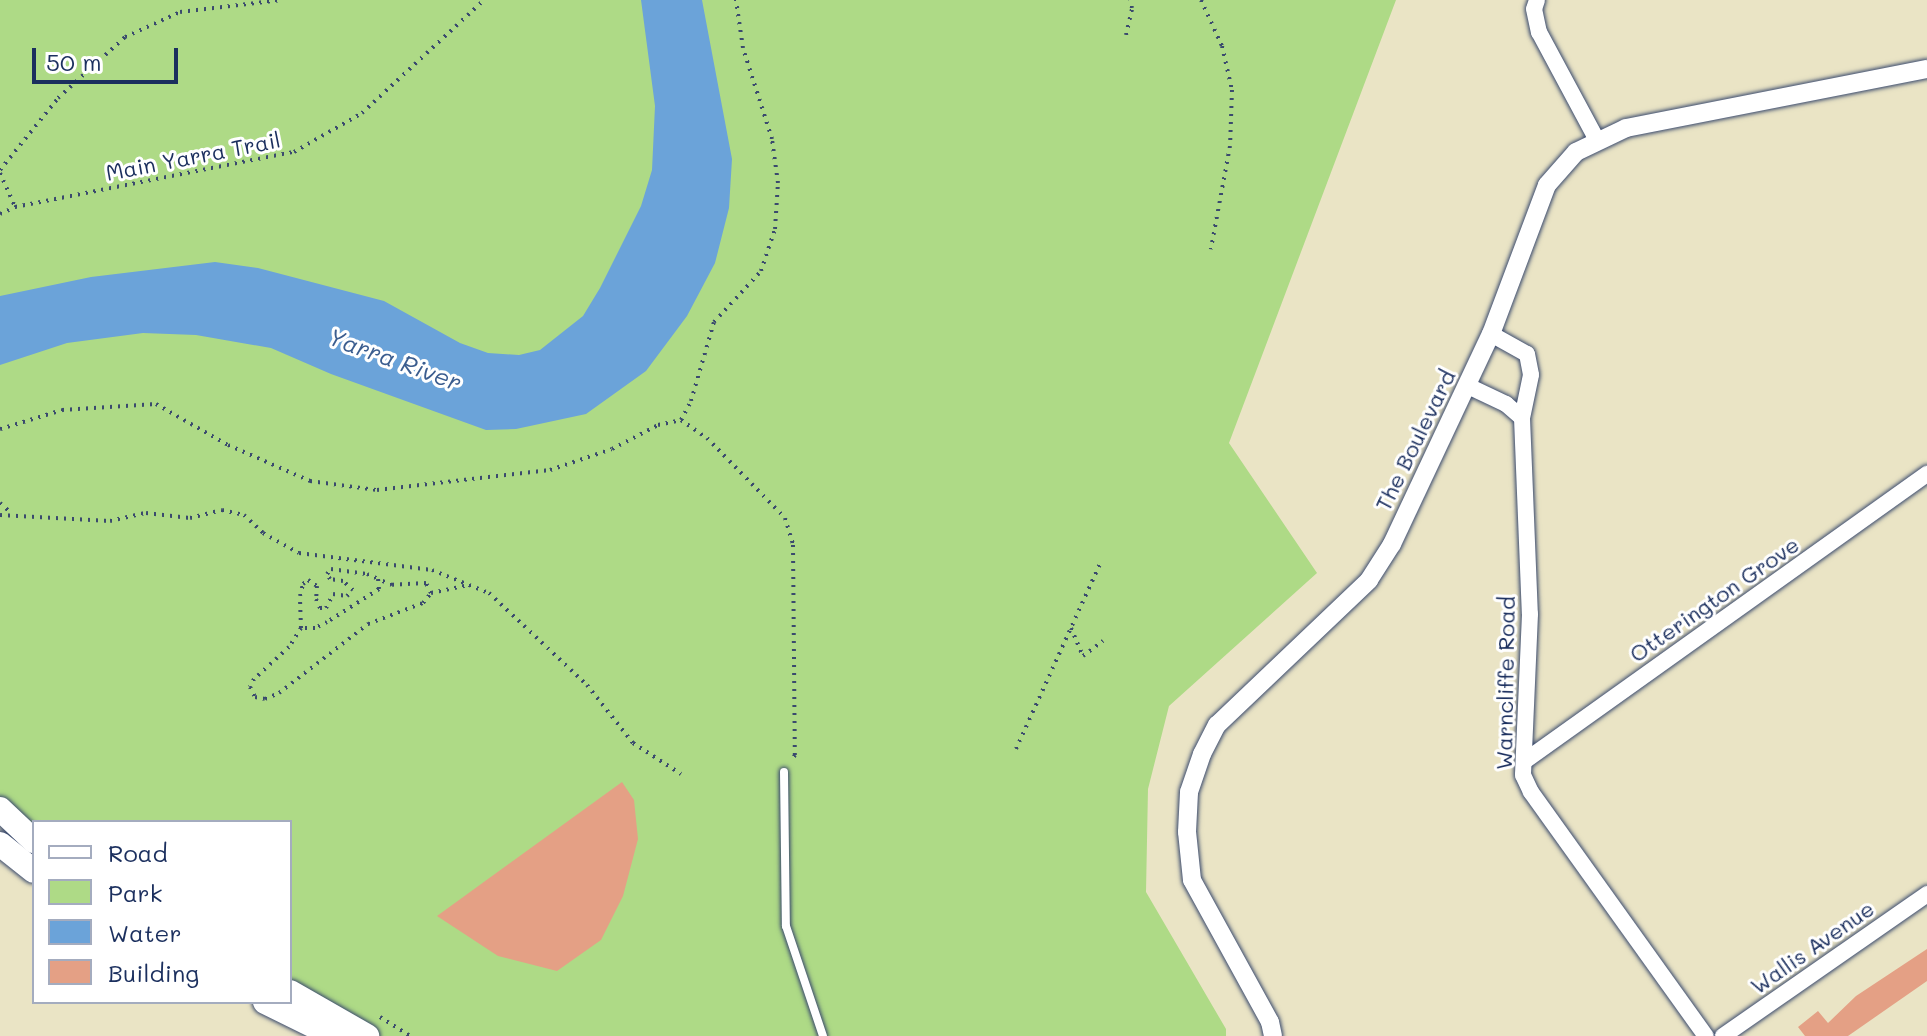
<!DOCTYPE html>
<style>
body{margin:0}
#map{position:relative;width:1927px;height:1036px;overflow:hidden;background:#eae4c5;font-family:Mali,sans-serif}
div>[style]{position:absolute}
.green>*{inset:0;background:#aeda86}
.water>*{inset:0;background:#6ba3d9}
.building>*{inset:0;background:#e4a085}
.path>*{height:4px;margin-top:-2px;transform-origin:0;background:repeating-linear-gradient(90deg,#3a4a6d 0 2px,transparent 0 8px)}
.roads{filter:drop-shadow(0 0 2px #3a4a6d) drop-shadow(0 0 2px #3a4a6d)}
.service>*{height:8px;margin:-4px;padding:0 4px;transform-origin:4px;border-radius:4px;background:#fff}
.minor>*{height:16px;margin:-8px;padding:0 8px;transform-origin:8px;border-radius:8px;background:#fff}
.tertiary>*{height:18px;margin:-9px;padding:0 9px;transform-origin:9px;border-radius:9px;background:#fff}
.primary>*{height:24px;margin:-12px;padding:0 12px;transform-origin:12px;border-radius:12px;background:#fff}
span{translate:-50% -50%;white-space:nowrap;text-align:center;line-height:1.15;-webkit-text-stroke:6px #fff;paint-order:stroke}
.street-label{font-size:22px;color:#1b2f5e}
.water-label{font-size:24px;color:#3b5d8f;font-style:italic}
.legend{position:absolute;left:32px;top:820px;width:260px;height:184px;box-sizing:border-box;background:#fff;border:2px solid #a4acbf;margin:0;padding:10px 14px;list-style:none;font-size:24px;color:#1b2f5e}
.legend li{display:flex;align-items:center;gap:16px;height:40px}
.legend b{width:40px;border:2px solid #a4acbf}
.scale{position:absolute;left:32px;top:48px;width:146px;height:36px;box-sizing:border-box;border:4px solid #1b2f5e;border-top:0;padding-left:10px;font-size:24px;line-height:28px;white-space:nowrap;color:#1b2f5e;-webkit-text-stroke:6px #fff;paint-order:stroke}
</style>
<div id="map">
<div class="green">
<i style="clip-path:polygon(0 0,1396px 0,1229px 443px,1317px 573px,1169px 706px,1148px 789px,1146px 892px,1226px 1029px,1226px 1036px,370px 1036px,290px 991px,290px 822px,34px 822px,34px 834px,0 803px)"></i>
</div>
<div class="water">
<i style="clip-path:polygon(641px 0,702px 0,732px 159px,729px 208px,715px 263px,687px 316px,646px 371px,586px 414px,516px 429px,486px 430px,331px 374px,271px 348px,196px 335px,143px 333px,67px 343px,0 365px,0 296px,91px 277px,215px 262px,258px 268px,384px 301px,460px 343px,488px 353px,519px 355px,540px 350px,583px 316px,600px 288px,641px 206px,652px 170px,655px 106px)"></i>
</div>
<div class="building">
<i style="clip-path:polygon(622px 782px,634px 800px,638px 839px,623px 896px,601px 940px,557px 971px,498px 956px,437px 916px)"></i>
<i style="clip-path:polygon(1927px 949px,1927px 981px,1848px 1036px,1805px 1036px,1798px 1027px,1818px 1011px,1828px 1023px,1856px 996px)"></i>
</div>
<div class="path">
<i style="left:1201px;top:0;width:51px;rotate:65.5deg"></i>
<i style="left:1222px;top:46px;width:45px;rotate:77.2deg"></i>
<i style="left:1232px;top:90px;width:56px;rotate:92deg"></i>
<i style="left:1230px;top:146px;width:105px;rotate:100.5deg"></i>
<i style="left:1126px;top:35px;width:28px;rotate:-77deg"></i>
<i style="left:1132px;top:8px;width:8px;rotate:-104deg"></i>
<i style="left:0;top:170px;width:92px;rotate:-51.1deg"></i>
<i style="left:58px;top:98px;width:91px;rotate:-42.3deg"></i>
<i style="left:125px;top:37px;width:60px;rotate:-24.4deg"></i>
<i style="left:180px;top:12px;width:102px;rotate:-6.8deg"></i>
<i style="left:0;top:173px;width:37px;rotate:66deg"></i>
<i style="left:0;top:214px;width:17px;rotate:-25deg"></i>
<i style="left:15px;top:207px;width:284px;rotate:-11.2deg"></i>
<i style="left:294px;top:152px;width:78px;rotate:-29.8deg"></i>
<i style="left:362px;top:113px;width:166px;rotate:-42.8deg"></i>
<i style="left:681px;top:420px;width:32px;rotate:35deg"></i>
<i style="left:707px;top:438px;width:112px;rotate:45.7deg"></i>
<i style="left:785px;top:518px;width:28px;rotate:73deg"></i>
<i style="left:793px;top:545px;width:210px;rotate:89.5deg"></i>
<i style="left:795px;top:755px;width:7px;rotate:124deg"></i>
<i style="left:0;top:429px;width:65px;rotate:-17deg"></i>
<i style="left:62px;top:410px;width:94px;rotate:-3.7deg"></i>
<i style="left:156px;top:404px;width:83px;rotate:29.7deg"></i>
<i style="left:228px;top:445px;width:90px;rotate:23.7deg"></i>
<i style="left:310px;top:481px;width:68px;rotate:7.7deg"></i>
<i style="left:377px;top:490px;width:174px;rotate:-6.6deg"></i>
<i style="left:550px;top:470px;width:65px;rotate:-18.7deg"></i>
<i style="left:612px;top:449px;width:52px;rotate:-27.6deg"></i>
<i style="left:658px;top:425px;width:24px;rotate:-12deg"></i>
<i style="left:681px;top:420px;width:21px;rotate:-62deg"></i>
<i style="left:691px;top:401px;width:82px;rotate:-73.8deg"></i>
<i style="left:714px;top:322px;width:69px;rotate:-47.3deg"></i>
<i style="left:761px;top:271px;width:44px;rotate:-71.6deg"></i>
<i style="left:775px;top:229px;width:46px;rotate:-86.3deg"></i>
<i style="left:778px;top:183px;width:44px;rotate:-97.8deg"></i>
<i style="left:772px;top:139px;width:96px;rotate:-107.7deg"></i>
<i style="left:743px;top:48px;width:49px;rotate:-98.3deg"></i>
<i style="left:0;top:503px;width:13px;rotate:42deg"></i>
<i style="left:0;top:515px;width:110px;rotate:3.1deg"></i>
<i style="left:110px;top:521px;width:37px;rotate:-13deg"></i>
<i style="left:146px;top:513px;width:44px;rotate:6.5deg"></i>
<i style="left:190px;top:518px;width:33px;rotate:-14deg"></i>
<i style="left:222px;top:510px;width:23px;rotate:13deg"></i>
<i style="left:244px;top:515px;width:26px;rotate:43deg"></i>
<i style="left:263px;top:533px;width:41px;rotate:29.1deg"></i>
<i style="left:299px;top:553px;width:134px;rotate:7.3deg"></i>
<i style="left:432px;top:570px;width:61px;rotate:22deg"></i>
<i style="left:489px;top:593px;width:134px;rotate:43.2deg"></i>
<i style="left:587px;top:685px;width:74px;rotate:51.6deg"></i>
<i style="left:633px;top:743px;width:57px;rotate:32.9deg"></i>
<i style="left:331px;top:569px;width:36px;rotate:8deg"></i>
<i style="left:367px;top:574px;width:12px;rotate:24deg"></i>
<i style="left:378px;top:579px;width:10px;rotate:84deg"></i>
<i style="left:379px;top:589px;width:62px;rotate:147.6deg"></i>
<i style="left:327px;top:622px;width:13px;rotate:153deg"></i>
<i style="left:315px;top:628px;width:14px;rotate:180deg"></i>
<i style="left:301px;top:628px;width:32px;rotate:-92deg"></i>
<i style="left:300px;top:596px;width:12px;rotate:-76deg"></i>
<i style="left:303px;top:584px;width:6px;rotate:-39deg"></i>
<i style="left:308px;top:580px;width:11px;rotate:34deg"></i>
<i style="left:317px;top:586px;width:13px;rotate:94deg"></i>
<i style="left:316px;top:599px;width:10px;rotate:66deg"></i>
<i style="left:320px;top:608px;width:6px"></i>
<i style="left:326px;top:608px;width:16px;rotate:-63deg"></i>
<i style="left:333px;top:594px;width:14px;rotate:8deg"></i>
<i style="left:347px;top:596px;width:8px;rotate:-45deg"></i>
<i style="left:353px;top:590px;width:13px;rotate:-138deg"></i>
<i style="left:343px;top:581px;width:13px;rotate:-171deg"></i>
<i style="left:330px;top:579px;width:6px;rotate:-121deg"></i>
<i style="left:327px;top:574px;width:6px;rotate:-51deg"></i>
<i style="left:431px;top:593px;width:38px;rotate:-12deg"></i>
<i style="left:301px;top:628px;width:22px;rotate:122deg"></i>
<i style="left:289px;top:647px;width:47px;rotate:137.6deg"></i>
<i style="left:254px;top:679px;width:9px;rotate:117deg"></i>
<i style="left:250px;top:687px;width:11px;rotate:63deg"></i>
<i style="left:255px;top:697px;width:10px;rotate:11deg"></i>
<i style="left:265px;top:699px;width:15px;rotate:-23deg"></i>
<i style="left:279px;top:693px;width:113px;rotate:-37.8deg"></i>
<i style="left:368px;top:624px;width:59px;rotate:-20.9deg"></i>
<i style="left:423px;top:603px;width:13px;rotate:-51deg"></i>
<i style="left:431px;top:593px;width:11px;rotate:-117deg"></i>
<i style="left:426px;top:583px;width:34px;rotate:177deg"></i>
<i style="left:392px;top:585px;width:15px;rotate:-157deg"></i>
<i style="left:1071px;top:628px;width:30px;rotate:67deg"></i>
<i style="left:1083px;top:656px;width:25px;rotate:-37deg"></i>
<i style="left:1016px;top:749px;width:203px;rotate:-65.6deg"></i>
<i style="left:380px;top:1017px;width:36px;rotate:32deg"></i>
</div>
<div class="roads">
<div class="service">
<i style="left:784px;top:772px;width:154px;rotate:89.3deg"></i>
<i style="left:786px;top:926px;width:116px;rotate:71.4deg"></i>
</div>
<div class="minor">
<i style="left:1537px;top:0;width:9px;rotate:108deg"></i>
<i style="left:1534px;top:9px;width:24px;rotate:78deg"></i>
<i style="left:1539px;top:32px;width:123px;rotate:61.8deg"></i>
<i style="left:1491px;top:334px;width:41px;rotate:29.1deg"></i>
<i style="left:1527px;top:354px;width:21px;rotate:79deg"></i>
<i style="left:1531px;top:375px;width:44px;rotate:101.8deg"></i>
<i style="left:1522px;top:418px;width:196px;rotate:87.7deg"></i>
<i style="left:1530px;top:614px;width:161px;rotate:92.5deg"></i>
<i style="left:1523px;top:775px;width:19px;rotate:65deg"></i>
<i style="left:1531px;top:792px;width:300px;rotate:54.4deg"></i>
<i style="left:1468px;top:386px;width:42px;rotate:25.3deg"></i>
<i style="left:1506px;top:404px;width:21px;rotate:41deg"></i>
<i style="left:1526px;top:760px;width:493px;rotate:-35.5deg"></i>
<i style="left:1723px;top:1036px;width:249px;rotate:-34.8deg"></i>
</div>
<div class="tertiary">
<i style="left:1273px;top:1036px;width:14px;rotate:-102deg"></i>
<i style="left:1270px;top:1022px;width:162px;rotate:-118.8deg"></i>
<i style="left:1192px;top:880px;width:48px;rotate:-95.9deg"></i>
<i style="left:1187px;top:832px;width:40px;rotate:-87.1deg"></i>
<i style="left:1189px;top:792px;width:40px;rotate:-71.1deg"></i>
<i style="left:1202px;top:754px;width:33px;rotate:-63deg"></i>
<i style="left:1217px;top:725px;width:210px;rotate:-43.6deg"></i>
<i style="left:1369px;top:580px;width:43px;rotate:-57.4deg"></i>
<i style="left:1392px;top:544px;width:232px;rotate:-64.8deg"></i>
<i style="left:1491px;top:334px;width:159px;rotate:-69.4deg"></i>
<i style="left:1547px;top:185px;width:44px;rotate:-48.7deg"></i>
<i style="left:1576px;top:152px;width:55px;rotate:-25.6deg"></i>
<i style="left:1626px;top:128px;width:307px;rotate:-11.1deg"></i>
</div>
<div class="primary">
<i style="left:0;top:809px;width:47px;rotate:43.3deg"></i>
<i style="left:0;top:844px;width:43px;rotate:38.5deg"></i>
<i style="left:290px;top:992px;width:89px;rotate:29.7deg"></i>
<i style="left:265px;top:1002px;width:77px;rotate:26.2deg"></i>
</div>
</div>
<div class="street-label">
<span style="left:193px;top:156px;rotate:-11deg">Main Yarra Trail</span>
<span style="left:1415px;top:440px;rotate:-64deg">The Boulevard</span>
<span style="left:1714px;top:599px;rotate:-35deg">Otterington Grove</span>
<span style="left:1505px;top:683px;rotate:-89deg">Warncliffe Road</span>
<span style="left:1812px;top:947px;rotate:-35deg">Wallis Avenue</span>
</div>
<div class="water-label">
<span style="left:395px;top:359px;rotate:20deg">Yarra River</span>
</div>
<ul class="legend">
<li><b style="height:10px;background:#fff"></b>Road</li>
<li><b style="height:22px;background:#aeda86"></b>Park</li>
<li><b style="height:22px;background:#6ba3d9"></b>Water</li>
<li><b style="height:22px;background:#e4a085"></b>Building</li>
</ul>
<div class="scale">50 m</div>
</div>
